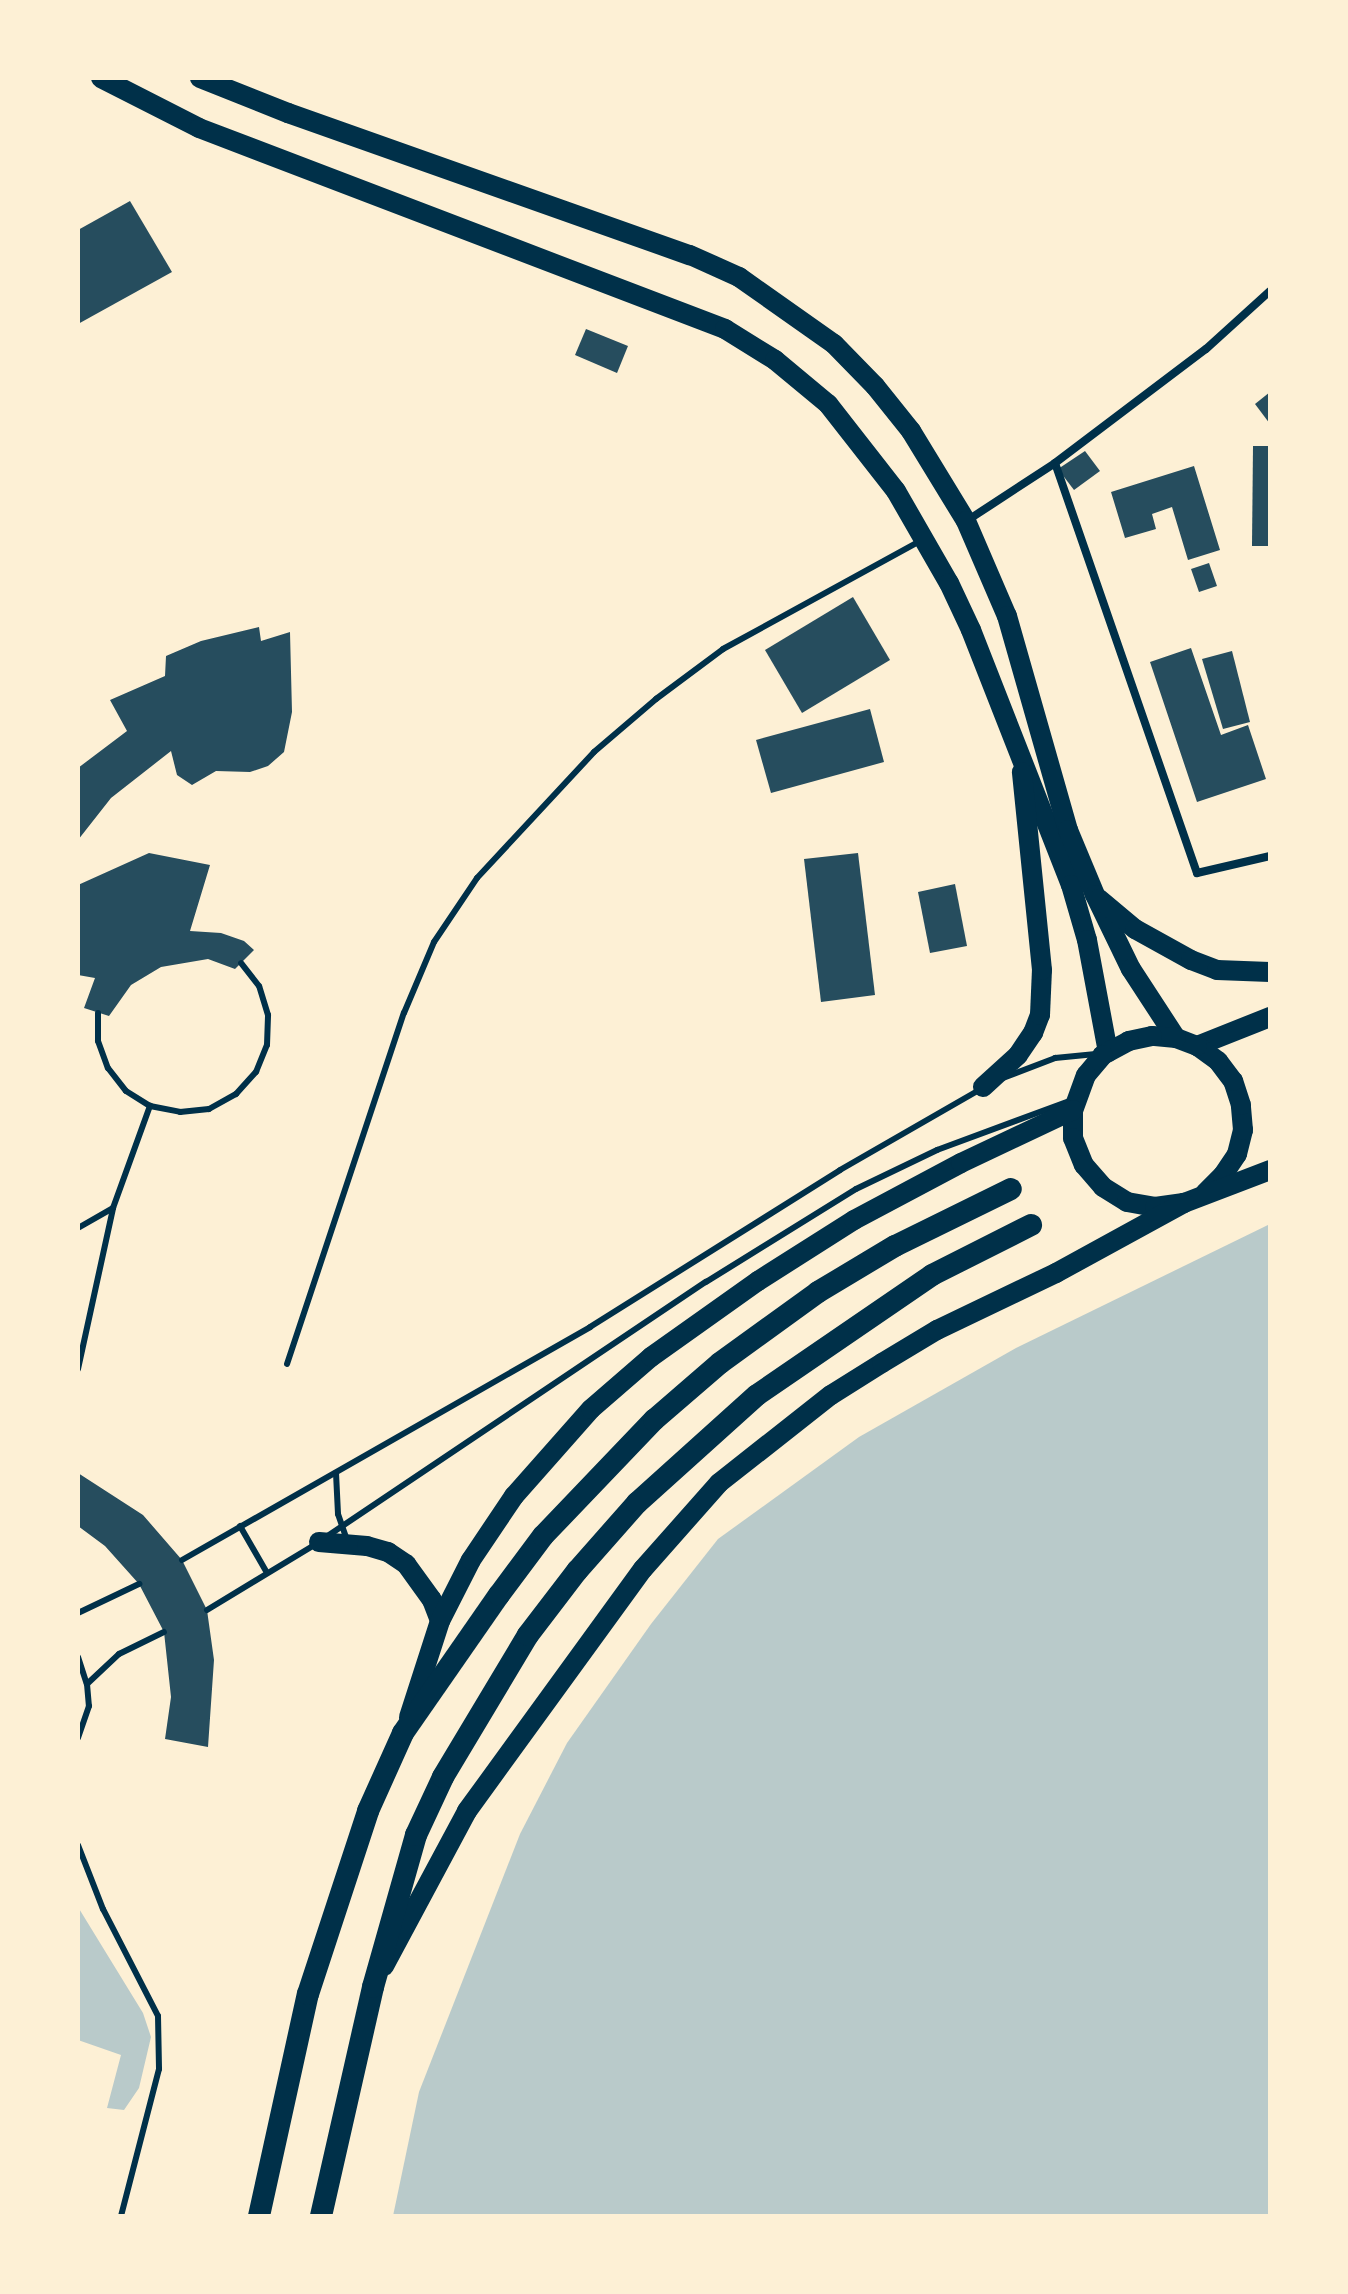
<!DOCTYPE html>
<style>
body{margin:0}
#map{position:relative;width:1348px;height:2294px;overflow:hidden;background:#fdf0d5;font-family:"Sofia Sans Condensed",sans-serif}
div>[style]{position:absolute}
.green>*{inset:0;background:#b9caca}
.building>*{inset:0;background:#264d5e}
.service>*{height:6px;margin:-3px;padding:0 3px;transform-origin:3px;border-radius:3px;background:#003049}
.minor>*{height:8px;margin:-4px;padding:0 4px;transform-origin:4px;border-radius:4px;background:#003049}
.primary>*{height:20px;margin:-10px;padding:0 10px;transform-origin:10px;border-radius:10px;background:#003049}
.trunk>*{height:22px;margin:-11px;padding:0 11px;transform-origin:11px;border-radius:11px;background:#003049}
span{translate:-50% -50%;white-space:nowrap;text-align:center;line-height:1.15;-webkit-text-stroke:6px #fdf0d5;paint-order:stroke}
.frame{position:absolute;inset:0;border:80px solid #fdf0d5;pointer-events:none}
</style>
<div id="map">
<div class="green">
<i style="clip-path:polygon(1270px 1224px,1270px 2216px,393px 2216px,419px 2092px,520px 1834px,567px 1743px,651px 1624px,718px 1539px,859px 1437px,1016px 1348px)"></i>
<i style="clip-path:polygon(78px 1907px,143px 2013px,151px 2037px,139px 2088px,124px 2110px,107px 2108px,121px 2055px,78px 2040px)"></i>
</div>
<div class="building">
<i style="clip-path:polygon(130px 201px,172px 272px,78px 324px,78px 230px)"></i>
<i style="clip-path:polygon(586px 329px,628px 346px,617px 373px,575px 355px)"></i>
<i style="clip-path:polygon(1270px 392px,1270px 424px,1255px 404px)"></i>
<i style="clip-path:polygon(1253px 446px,1270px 446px,1270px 546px,1252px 546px)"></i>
<i style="clip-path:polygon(1085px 451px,1100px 471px,1074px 490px,1058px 469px)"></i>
<i style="clip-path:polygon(1194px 466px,1220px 550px,1188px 560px,1172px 507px,1152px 514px,1156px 529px,1125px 538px,1111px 492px)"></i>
<i style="clip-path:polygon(1209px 563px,1217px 586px,1199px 592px,1191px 569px)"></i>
<i style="clip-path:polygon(853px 597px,890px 660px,802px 713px,765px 650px)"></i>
<i style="clip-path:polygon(259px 627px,261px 641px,290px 632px,292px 712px,284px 752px,268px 766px,250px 772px,216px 771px,192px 785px,177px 775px,171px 751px,111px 798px,78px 840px,78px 768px,127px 731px,110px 700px,165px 676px,166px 656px,201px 641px)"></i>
<i style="clip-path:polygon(1191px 648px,1221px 735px,1248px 725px,1266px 779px,1197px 802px,1150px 662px)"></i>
<i style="clip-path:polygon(1232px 651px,1250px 722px,1223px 729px,1202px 659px)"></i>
<i style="clip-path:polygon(870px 709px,884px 762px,771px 793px,756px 740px)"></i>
<i style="clip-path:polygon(149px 853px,210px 865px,190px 931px,221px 933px,244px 941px,254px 950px,235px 969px,208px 959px,161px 967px,131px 985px,109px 1016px,84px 1008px,95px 978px,78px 975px,78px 885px)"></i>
<i style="clip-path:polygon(858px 853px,875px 995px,821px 1002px,804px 859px)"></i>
<i style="clip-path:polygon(955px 884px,967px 946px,930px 953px,918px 892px)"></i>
<i style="clip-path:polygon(78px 1473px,143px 1515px,182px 1560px,207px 1610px,214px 1660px,208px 1747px,165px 1739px,171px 1697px,164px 1632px,139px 1584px,105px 1546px,78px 1526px)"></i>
</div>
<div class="service">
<i style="left:98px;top:1013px;width:28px;rotate:90deg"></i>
<i style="left:98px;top:1041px;width:29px;rotate:70deg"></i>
<i style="left:108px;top:1068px;width:29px;rotate:52deg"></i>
<i style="left:126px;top:1091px;width:28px;rotate:32deg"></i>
<i style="left:150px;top:1106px;width:31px;rotate:11deg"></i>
<i style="left:180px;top:1112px;width:29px;rotate:-6deg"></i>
<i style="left:209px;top:1109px;width:31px;rotate:-29deg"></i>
<i style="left:236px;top:1094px;width:30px;rotate:-48deg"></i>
<i style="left:256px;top:1072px;width:29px;rotate:-68deg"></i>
<i style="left:267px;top:1045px;width:30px;rotate:-88deg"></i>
<i style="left:268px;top:1015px;width:30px;rotate:-107deg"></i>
<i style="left:259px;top:986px;width:29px;rotate:-128deg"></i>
<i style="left:1003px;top:1078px;width:56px;rotate:-21deg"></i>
<i style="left:1055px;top:1058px;width:41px;rotate:-5.6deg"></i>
<i style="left:78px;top:1228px;width:40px;rotate:-29.7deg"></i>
<i style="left:287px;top:1364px;width:370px;rotate:-71.6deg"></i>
<i style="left:404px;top:1013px;width:77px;rotate:-67.1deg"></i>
<i style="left:434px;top:942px;width:77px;rotate:-56.1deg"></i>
<i style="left:477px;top:878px;width:172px;rotate:-47.1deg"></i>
<i style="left:594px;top:752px;width:82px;rotate:-40.5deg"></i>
<i style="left:656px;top:699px;width:84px;rotate:-36.7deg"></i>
<i style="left:723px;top:649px;width:227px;rotate:-28.7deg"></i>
<i style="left:78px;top:1369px;width:165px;rotate:-77.7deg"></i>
<i style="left:113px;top:1208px;width:109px;rotate:-70.1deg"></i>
<i style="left:336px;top:1473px;width:41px;rotate:87.2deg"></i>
<i style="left:338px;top:1514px;width:28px;rotate:71deg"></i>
<i style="left:240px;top:1526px;width:54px;rotate:60.1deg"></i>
<i style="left:326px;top:1537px;width:458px;rotate:-33.9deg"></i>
<i style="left:706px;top:1282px;width:176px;rotate:-31.8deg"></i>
<i style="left:856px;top:1189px;width:90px;rotate:-25.7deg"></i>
<i style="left:937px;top:1150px;width:144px;rotate:-20.3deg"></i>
<i style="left:182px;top:1560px;width:470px;rotate:-29.7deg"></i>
<i style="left:590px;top:1327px;width:295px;rotate:-32.1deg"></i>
<i style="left:840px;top:1170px;width:160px;rotate:-29.9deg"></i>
<i style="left:207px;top:1610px;width:127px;rotate:-31.2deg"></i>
<i style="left:78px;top:1613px;width:68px;rotate:-25.4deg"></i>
<i style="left:78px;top:1657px;width:28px;rotate:72deg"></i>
<i style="left:87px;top:1684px;width:22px;rotate:85deg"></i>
<i style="left:89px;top:1706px;width:34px;rotate:109deg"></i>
<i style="left:87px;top:1684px;width:44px;rotate:-43.2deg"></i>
<i style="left:119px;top:1654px;width:50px;rotate:-26.1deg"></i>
<i style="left:78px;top:1845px;width:69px;rotate:68.7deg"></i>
<i style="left:103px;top:1909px;width:120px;rotate:62.8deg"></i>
<i style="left:158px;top:2016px;width:53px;rotate:88.9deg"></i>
<i style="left:159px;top:2069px;width:152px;rotate:104.5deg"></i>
</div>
<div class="minor">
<i style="left:1055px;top:463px;width:434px;rotate:70.9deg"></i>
<i style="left:1197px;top:873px;width:75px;rotate:-13.1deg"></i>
<i style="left:968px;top:520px;width:104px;rotate:-33.2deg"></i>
<i style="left:1055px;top:463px;width:189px;rotate:-37.1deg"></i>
<i style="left:1206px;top:349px;width:86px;rotate:-42.2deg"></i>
</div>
<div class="primary">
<i style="left:101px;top:78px;width:110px;rotate:27deg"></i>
<i style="left:199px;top:128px;width:563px;rotate:20.91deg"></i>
<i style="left:725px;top:329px;width:59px;rotate:31.8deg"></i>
<i style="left:775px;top:360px;width:69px;rotate:39.7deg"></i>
<i style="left:828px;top:404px;width:110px;rotate:52deg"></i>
<i style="left:896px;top:491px;width:106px;rotate:60.1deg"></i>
<i style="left:949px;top:583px;width:52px;rotate:64.9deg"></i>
<i style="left:971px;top:630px;width:274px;rotate:68.6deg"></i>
<i style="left:1071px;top:885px;width:57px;rotate:73.8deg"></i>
<i style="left:1087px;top:940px;width:114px;rotate:79.4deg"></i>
<i style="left:200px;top:78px;width:95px;rotate:21.7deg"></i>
<i style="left:288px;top:113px;width:426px;rotate:19.5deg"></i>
<i style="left:690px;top:255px;width:54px;rotate:24.2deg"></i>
<i style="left:739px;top:277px;width:116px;rotate:35.2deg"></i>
<i style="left:834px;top:344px;width:59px;rotate:45.7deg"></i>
<i style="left:875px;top:386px;width:58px;rotate:51.3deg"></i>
<i style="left:911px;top:431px;width:105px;rotate:58.6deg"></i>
<i style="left:966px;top:521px;width:103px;rotate:66.7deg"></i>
<i style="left:1007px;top:616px;width:223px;rotate:74.1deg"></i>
<i style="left:1068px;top:830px;width:70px;rotate:67.4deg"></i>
<i style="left:1095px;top:895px;width:82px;rotate:64.1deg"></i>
<i style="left:1131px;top:969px;width:82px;rotate:56.9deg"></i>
<i style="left:1099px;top:899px;width:47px;rotate:39.8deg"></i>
<i style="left:1135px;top:929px;width:64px;rotate:29deg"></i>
<i style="left:1191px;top:960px;width:28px;rotate:21deg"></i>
<i style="left:1217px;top:970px;width:53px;rotate:2.2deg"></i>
<i style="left:1197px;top:1046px;width:79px;rotate:-21.7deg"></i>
<i style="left:983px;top:1087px;width:47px;rotate:-42.4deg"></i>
<i style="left:1018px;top:1055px;width:27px;rotate:-56deg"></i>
<i style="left:1033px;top:1033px;width:19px;rotate:-69deg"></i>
<i style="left:1040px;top:1015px;width:45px;rotate:-87.5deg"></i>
<i style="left:1042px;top:970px;width:199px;rotate:-95.8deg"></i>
<i style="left:1205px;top:1193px;width:25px;rotate:-45deg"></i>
<i style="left:1223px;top:1175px;width:25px;rotate:-56deg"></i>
<i style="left:1237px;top:1154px;width:25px;rotate:-76deg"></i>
<i style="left:1243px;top:1130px;width:25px;rotate:-95deg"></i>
<i style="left:1241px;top:1105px;width:25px;rotate:-108deg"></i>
<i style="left:1233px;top:1081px;width:25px;rotate:-127deg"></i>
<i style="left:1218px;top:1061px;width:26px;rotate:-144deg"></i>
<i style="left:1197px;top:1046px;width:22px;rotate:-159deg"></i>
<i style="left:1176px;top:1038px;width:24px;rotate:-175deg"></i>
<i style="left:1152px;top:1036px;width:24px;rotate:168deg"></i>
<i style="left:1129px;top:1041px;width:30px;rotate:152deg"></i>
<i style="left:1103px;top:1055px;width:26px;rotate:130deg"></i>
<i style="left:1086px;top:1075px;width:37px;rotate:110deg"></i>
<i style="left:1073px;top:1110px;width:28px;rotate:90deg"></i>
<i style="left:1073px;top:1138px;width:29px;rotate:68deg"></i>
<i style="left:1084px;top:1165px;width:29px;rotate:49deg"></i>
<i style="left:1103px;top:1187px;width:28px;rotate:32deg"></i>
<i style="left:1127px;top:1202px;width:28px;rotate:10deg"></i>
<i style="left:1155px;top:1207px;width:29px;rotate:-8deg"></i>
<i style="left:1184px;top:1203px;width:92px;rotate:-21deg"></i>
<i style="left:319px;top:1542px;width:48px;rotate:4.8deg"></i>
<i style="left:367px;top:1546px;width:22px;rotate:16deg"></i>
<i style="left:388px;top:1552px;width:22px;rotate:34deg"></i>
<i style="left:406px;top:1564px;width:44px;rotate:54.2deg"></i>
<i style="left:432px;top:1600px;width:22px;rotate:69deg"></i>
<i style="left:409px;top:1717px;width:101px;rotate:-72.1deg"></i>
<i style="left:440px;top:1621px;width:68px;rotate:-63.1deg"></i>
<i style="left:471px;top:1560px;width:77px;rotate:-56.1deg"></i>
<i style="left:514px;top:1496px;width:116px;rotate:-48.5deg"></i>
<i style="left:591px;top:1409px;width:79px;rotate:-40.9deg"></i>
<i style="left:651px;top:1357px;width:131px;rotate:-35.4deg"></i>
<i style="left:758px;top:1281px;width:114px;rotate:-32.4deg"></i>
<i style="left:854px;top:1220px;width:121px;rotate:-28deg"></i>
<i style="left:961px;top:1163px;width:124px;rotate:-25.3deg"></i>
<i style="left:384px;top:1966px;width:176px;rotate:-61.8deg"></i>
<i style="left:467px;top:1811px;width:299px;rotate:-54deg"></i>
<i style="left:643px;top:1569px;width:115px;rotate:-48.5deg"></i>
<i style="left:719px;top:1483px;width:142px;rotate:-38.2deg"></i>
<i style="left:831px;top:1395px;width:60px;rotate:-32.1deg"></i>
<i style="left:882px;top:1363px;width:64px;rotate:-31deg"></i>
<i style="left:937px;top:1330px;width:132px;rotate:-25.6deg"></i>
<i style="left:1056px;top:1273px;width:146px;rotate:-28.7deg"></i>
</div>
<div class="trunk">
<i style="left:259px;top:2216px;width:227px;rotate:-77.6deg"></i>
<i style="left:308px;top:1994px;width:193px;rotate:-71.8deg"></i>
<i style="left:368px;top:1811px;width:85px;rotate:-65.8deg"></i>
<i style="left:403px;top:1733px;width:168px;rotate:-55.2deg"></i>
<i style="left:499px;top:1595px;width:74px;rotate:-53.3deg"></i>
<i style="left:543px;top:1536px;width:161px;rotate:-46.3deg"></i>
<i style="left:654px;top:1420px;width:87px;rotate:-40.8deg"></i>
<i style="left:720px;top:1363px;width:121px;rotate:-35.9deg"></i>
<i style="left:818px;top:1292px;width:90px;rotate:-30.9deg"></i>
<i style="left:895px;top:1246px;width:129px;rotate:-26.2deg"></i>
<i style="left:321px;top:2216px;width:235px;rotate:-77.2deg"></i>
<i style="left:373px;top:1987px;width:158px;rotate:-74.2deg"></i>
<i style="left:416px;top:1835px;width:64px;rotate:-65deg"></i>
<i style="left:443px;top:1777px;width:165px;rotate:-59.1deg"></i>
<i style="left:528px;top:1635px;width:81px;rotate:-52.6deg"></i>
<i style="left:577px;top:1571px;width:91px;rotate:-48.6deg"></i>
<i style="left:637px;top:1503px;width:161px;rotate:-42deg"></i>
<i style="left:757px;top:1395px;width:212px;rotate:-34.4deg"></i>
<i style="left:932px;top:1275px;width:111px;rotate:-26.8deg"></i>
</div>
<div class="frame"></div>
</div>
